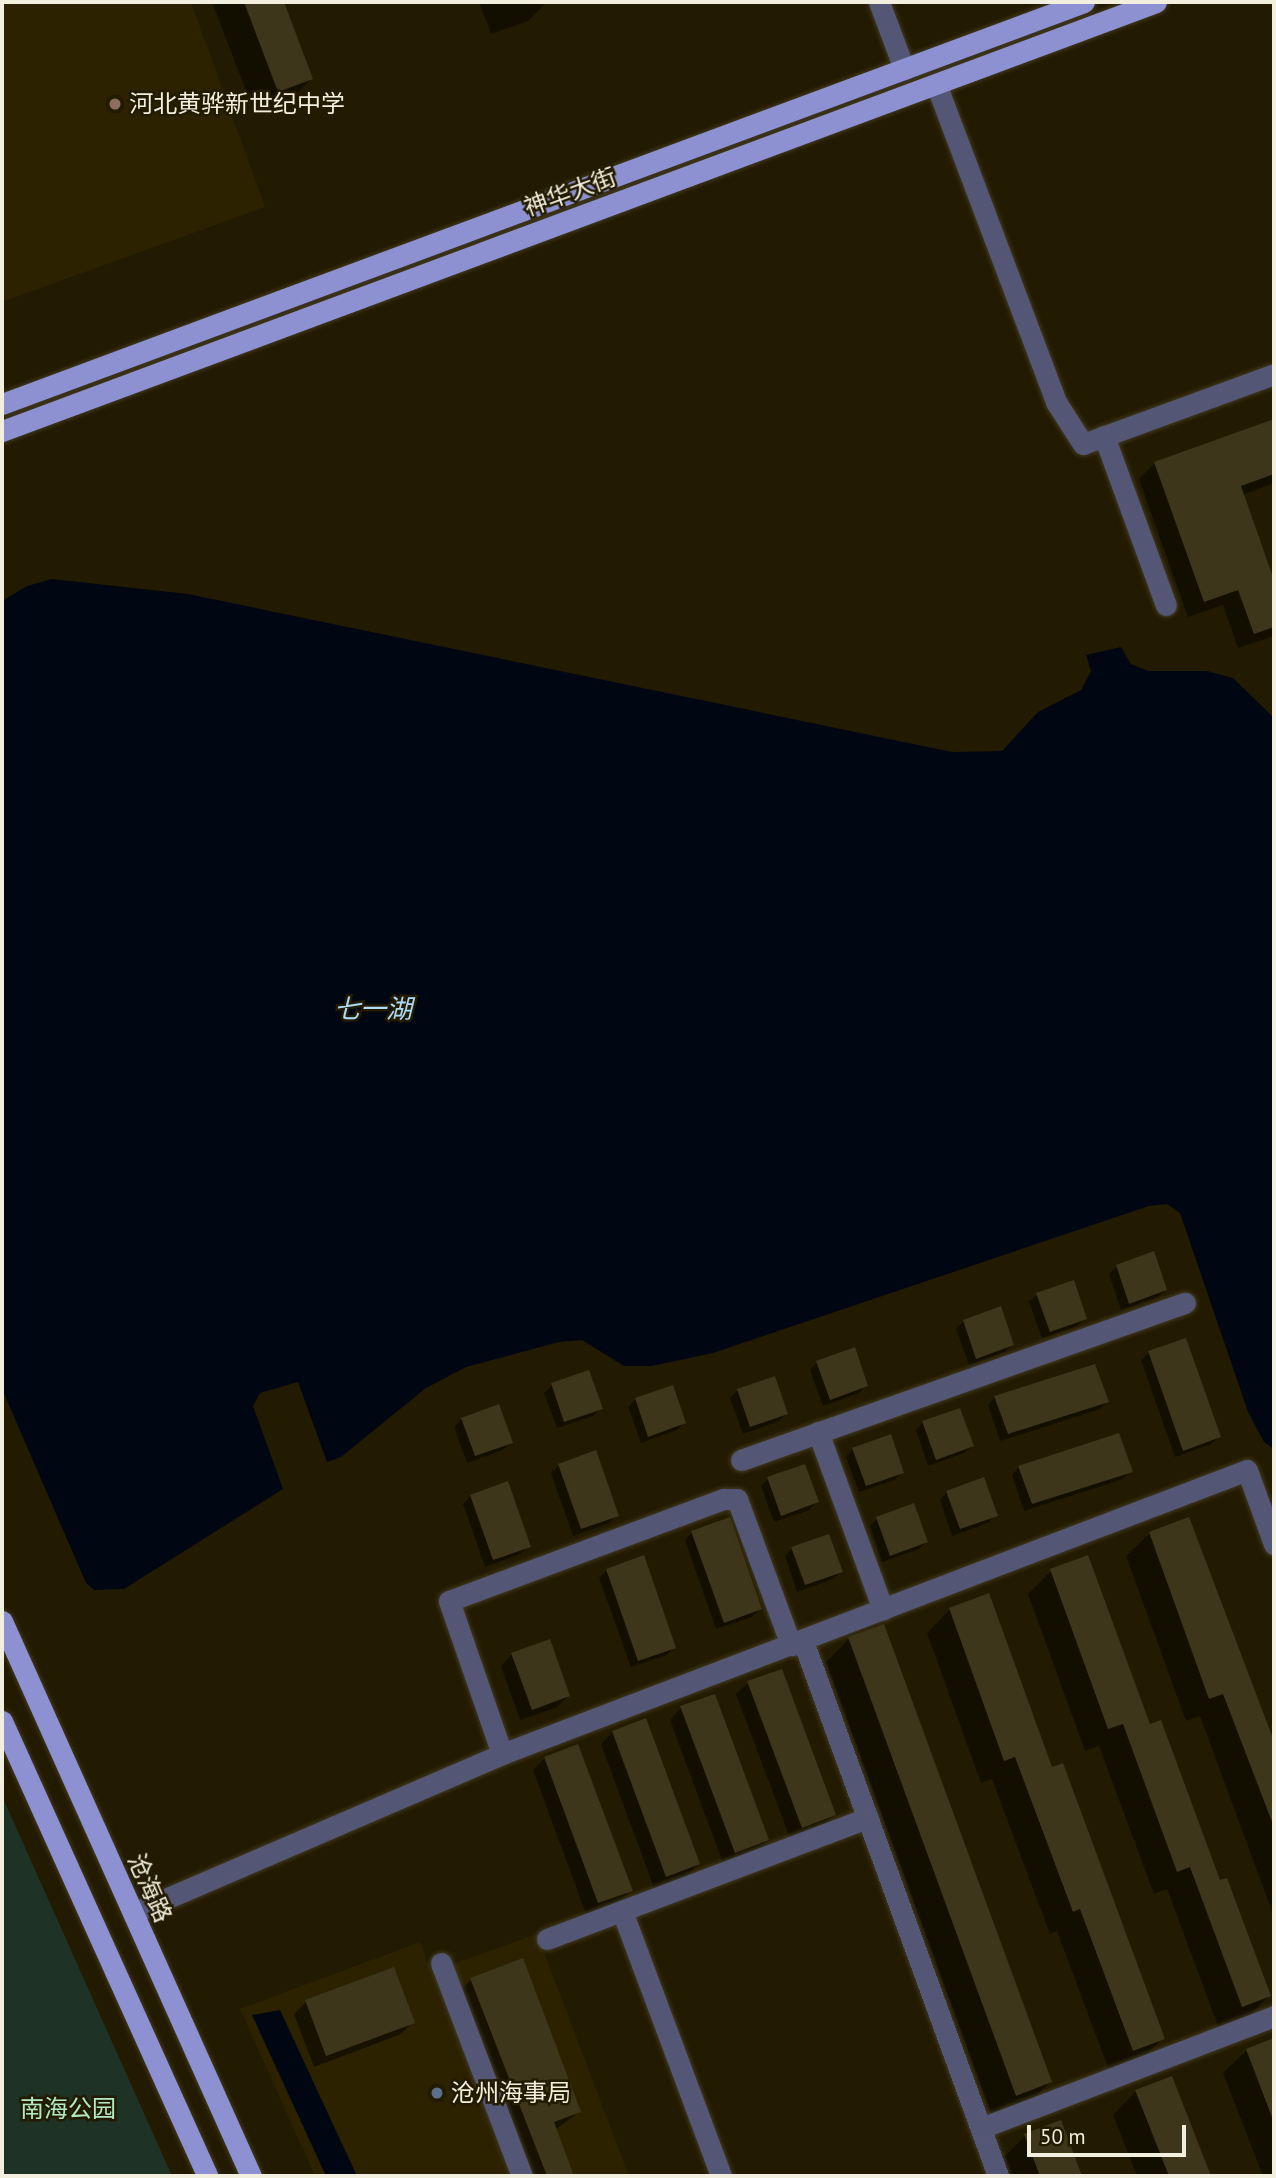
<!DOCTYPE html>
<meta charset="utf-8">
<style>
body{margin:0}
#map{position:relative;width:1276px;height:2178px;overflow:hidden;background:#231b01;font-family:"PT Sans","Noto Sans SC",sans-serif}
div>[style]{position:absolute}
.built>*{inset:0;background:#2c2200}
.green>*{inset:0;background:#1e3325}
.water>*{inset:0;background:#000713}
.shadow>*{inset:0;background:#0007}
.building>*{inset:0;background:#3e361a}
.roads{filter:drop-shadow(0 0 2px #403920) drop-shadow(0 0 2px #403920)}
.minor>*{height:21px;margin:-10.5px;padding:0 10.5px;transform-origin:10.5px;border-radius:10.5px;background:#545675}
.major>*{height:21px;margin:-10.5px;padding:0 10.5px;transform-origin:10.5px;border-radius:10.5px;background:#8e91d1}
.dots>*{width:19px;height:19px;translate:-50% -50%;box-sizing:border-box;border:4px solid #231b01;border-radius:50%}
span{translate:-50% -50%;white-space:nowrap;text-align:center;line-height:1.15;-webkit-text-stroke:5px #231b01;paint-order:stroke}
.poi-label{font-size:24px;color:#f3efde}
.left{translate:0 -50%;text-align:left}
.street-label{font-size:24px;color:#f3efde}
.park-label{font-size:24px;color:#b2ebc3}
.water-label{font-size:26px;color:#acdaf9;font-style:italic}
.frame{position:absolute;inset:0;border:4px solid #f3efde;pointer-events:none}
.scale{position:absolute;left:1027px;top:2125px;width:159px;height:32px;box-sizing:border-box;border:4px solid #f3efde;border-top:0;padding-left:9px;font-size:21px;line-height:24px;white-space:nowrap;color:#f3efde;-webkit-text-stroke:5px #231b01;paint-order:stroke}
</style>
<div id="map">
<div class="built">
<i style="clip-path:polygon(2px 2px,191px 2px,265px 207px,2px 302px)"></i>
<i style="clip-path:polygon(537px 1934px,629px 2176px,315px 2176px,240px 2009px,420px 1942px,431px 1972px)"></i>
</div>
<div class="green">
<i style="clip-path:polygon(2px 1796px,172px 2176px,2px 2176px)"></i>
</div>
<div class="water">
<i style="clip-path:polygon(52px 579px,188px 594px,952px 752px,1002px 751px,1038px 712px,1081px 690px,1091px 671px,1086px 655px,1121px 647px,1131px 664px,1148px 671px,1207px 671px,1233px 678px,1274px 718px,1274px 1449px,1264px 1442px,1248px 1412px,1180px 1213px,1167px 1204px,1149px 1206px,713px 1353px,652px 1366px,624px 1366px,582px 1340px,559px 1342px,466px 1367px,426px 1388px,341px 1457px,327px 1462px,298px 1382px,260px 1393px,253px 1406px,283px 1489px,124px 1589px,94px 1590px,86px 1583px,2px 1389px,2px 601px,27px 586px)"></i>
<i style="clip-path:polygon(280px 2010px,357px 2176px,326px 2176px,252px 2015px)"></i>
</div>
<div class="shadow">
<i style="clip-path:polygon(212px 2px,282px 2px,311px 79px,288px 102px,255px 114px)"></i>
<i style="clip-path:polygon(479px 2px,547px 2px,528px 21px,491px 34px)"></i>
<i style="clip-path:polygon(1274px 421px,1274px 483px,1242px 495px,1274px 582px,1274px 636px,1238px 648px,1223px 605px,1188px 617px,1139px 479px,1155px 463px)"></i>
<i style="clip-path:polygon(1117px 1266px,1165px 1290px,1158px 1297px,1121px 1310px,1109px 1274px)"></i>
<i style="clip-path:polygon(1037px 1295px,1085px 1318px,1078px 1326px,1042px 1338px,1029px 1302px)"></i>
<i style="clip-path:polygon(964px 1321px,1012px 1345px,1005px 1352px,969px 1365px,956px 1329px)"></i>
<i style="clip-path:polygon(1149px 1353px,1219px 1437px,1211px 1444px,1175px 1457px,1141px 1360px)"></i>
<i style="clip-path:polygon(817px 1362px,866px 1386px,859px 1393px,823px 1406px,810px 1370px)"></i>
<i style="clip-path:polygon(588px 1372px,601px 1408px,593px 1416px,557px 1428px,544px 1393px,552px 1385px)"></i>
<i style="clip-path:polygon(738px 1390px,786px 1414px,779px 1421px,743px 1434px,730px 1398px)"></i>
<i style="clip-path:polygon(995px 1397px,1107px 1402px,1100px 1409px,1000px 1441px,988px 1405px)"></i>
<i style="clip-path:polygon(636px 1399px,684px 1423px,677px 1430px,641px 1443px,628px 1407px)"></i>
<i style="clip-path:polygon(462px 1419px,511px 1442px,503px 1450px,467px 1463px,454px 1427px)"></i>
<i style="clip-path:polygon(923px 1422px,972px 1446px,964px 1453px,928px 1466px,916px 1430px)"></i>
<i style="clip-path:polygon(853px 1449px,902px 1472px,895px 1480px,859px 1492px,846px 1457px)"></i>
<i style="clip-path:polygon(559px 1465px,617px 1515px,609px 1523px,573px 1536px,551px 1473px)"></i>
<i style="clip-path:polygon(1019px 1467px,1131px 1471px,1123px 1479px,1024px 1511px,1012px 1475px)"></i>
<i style="clip-path:polygon(768px 1479px,817px 1502px,809px 1510px,774px 1522px,761px 1486px)"></i>
<i style="clip-path:polygon(947px 1492px,996px 1515px,988px 1523px,952px 1536px,940px 1500px)"></i>
<i style="clip-path:polygon(471px 1496px,529px 1546px,521px 1554px,485px 1567px,463px 1504px)"></i>
<i style="clip-path:polygon(877px 1519px,926px 1542px,919px 1549px,882px 1562px,870px 1526px)"></i>
<i style="clip-path:polygon(1188px 1519px,1274px 1746px,1274px 1917px,1200px 1716px,1186px 1721px,1126px 1556px,1150px 1533px)"></i>
<i style="clip-path:polygon(692px 1532px,760px 1609px,752px 1617px,716px 1629px,685px 1540px)"></i>
<i style="clip-path:polygon(792px 1548px,841px 1572px,833px 1579px,797px 1592px,785px 1556px)"></i>
<i style="clip-path:polygon(607px 1570px,674px 1647px,667px 1655px,631px 1667px,599px 1578px)"></i>
<i style="clip-path:polygon(1051px 1571px,1149px 1727px,1269px 1996px,1246px 2019px,1219px 2029px,1167px 1889px,1154px 1894px,1099px 1746px,1085px 1751px,1028px 1594px)"></i>
<i style="clip-path:polygon(950px 1609px,1051px 1769px,1163px 2038px,1140px 2061px,1110px 2073px,1057px 1931px,1050px 1934px,992px 1779px,981px 1783px,927px 1633px)"></i>
<i style="clip-path:polygon(849px 1639px,1050px 2082px,1027px 2105px,993px 2118px,826px 1662px)"></i>
<i style="clip-path:polygon(512px 1654px,568px 1696px,556px 1708px,520px 1720px,501px 1666px)"></i>
<i style="clip-path:polygon(748px 1683px,834px 1815px,822px 1826px,790px 1838px,736px 1694px)"></i>
<i style="clip-path:polygon(681px 1708px,767px 1840px,755px 1852px,723px 1863px,670px 1720px)"></i>
<i style="clip-path:polygon(613px 1732px,698px 1864px,687px 1876px,654px 1888px,601px 1744px)"></i>
<i style="clip-path:polygon(545px 1758px,631px 1890px,619px 1902px,586px 1914px,533px 1770px)"></i>
<i style="clip-path:polygon(393px 1969px,413px 2022px,401px 2034px,314px 2067px,294px 2014px,306px 2002px)"></i>
<i style="clip-path:polygon(471px 1980px,579px 2112px,555px 2130px,572px 2176px,527px 2176px,456px 1994px)"></i>
<i style="clip-path:polygon(1274px 2039px,1274px 2176px,1263px 2176px,1223px 2073px,1247px 2050px)"></i>
<i style="clip-path:polygon(1171px 2078px,1208px 2176px,1137px 2176px,1113px 2115px,1136px 2091px)"></i>
<i style="clip-path:polygon(1060px 2122px,1080px 2176px,1008px 2176px,1002px 2159px,1025px 2136px)"></i>
</div>
<div class="building">
<i style="clip-path:polygon(244px 2px,284px 2px,313px 79px,278px 92px)"></i>
<i style="clip-path:polygon(1274px 419px,1274px 474px,1241px 486px,1274px 580px,1274px 627px,1254px 634px,1238px 590px,1204px 602px,1154px 462px)"></i>
<i style="clip-path:polygon(1154px 1251px,1167px 1290px,1129px 1304px,1116px 1265px)"></i>
<i style="clip-path:polygon(1074px 1280px,1087px 1319px,1050px 1332px,1036px 1293px)"></i>
<i style="clip-path:polygon(1001px 1306px,1014px 1345px,976px 1359px,963px 1320px)"></i>
<i style="clip-path:polygon(1186px 1338px,1221px 1437px,1183px 1451px,1148px 1351px)"></i>
<i style="clip-path:polygon(855px 1347px,868px 1386px,830px 1400px,816px 1361px)"></i>
<i style="clip-path:polygon(1095px 1364px,1109px 1402px,1008px 1434px,994px 1396px)"></i>
<i style="clip-path:polygon(589px 1370px,603px 1409px,564px 1422px,551px 1383px)"></i>
<i style="clip-path:polygon(775px 1376px,788px 1414px,750px 1427px,737px 1389px)"></i>
<i style="clip-path:polygon(673px 1385px,686px 1423px,648px 1437px,635px 1398px)"></i>
<i style="clip-path:polygon(499px 1404px,513px 1443px,475px 1456px,461px 1418px)"></i>
<i style="clip-path:polygon(960px 1408px,974px 1446px,936px 1460px,922px 1421px)"></i>
<i style="clip-path:polygon(1119px 1433px,1133px 1472px,1032px 1504px,1018px 1466px)"></i>
<i style="clip-path:polygon(891px 1434px,904px 1473px,866px 1486px,852px 1448px)"></i>
<i style="clip-path:polygon(596px 1450px,619px 1516px,581px 1529px,558px 1464px)"></i>
<i style="clip-path:polygon(805px 1464px,819px 1502px,781px 1516px,767px 1477px)"></i>
<i style="clip-path:polygon(984px 1477px,998px 1516px,960px 1529px,946px 1491px)"></i>
<i style="clip-path:polygon(508px 1481px,531px 1547px,493px 1560px,470px 1495px)"></i>
<i style="clip-path:polygon(914px 1503px,928px 1542px,890px 1556px,876px 1517px)"></i>
<i style="clip-path:polygon(730px 1517px,762px 1609px,724px 1623px,691px 1531px)"></i>
<i style="clip-path:polygon(1189px 1517px,1274px 1741px,1274px 1827px,1223px 1694px,1209px 1699px,1149px 1532px)"></i>
<i style="clip-path:polygon(829px 1534px,843px 1572px,805px 1585px,791px 1547px)"></i>
<i style="clip-path:polygon(644px 1555px,676px 1648px,638px 1661px,606px 1569px)"></i>
<i style="clip-path:polygon(1088px 1555px,1150px 1724px,1161px 1720px,1220px 1880px,1227px 1878px,1271px 1996px,1242px 2007px,1190px 1867px,1177px 1872px,1123px 1724px,1108px 1729px,1050px 1569px)"></i>
<i style="clip-path:polygon(989px 1593px,1052px 1767px,1063px 1763px,1165px 2039px,1133px 2051px,1080px 1909px,1073px 1912px,1015px 1757px,1004px 1761px,949px 1608px)"></i>
<i style="clip-path:polygon(884px 1624px,1052px 2082px,1016px 2096px,848px 1637px)"></i>
<i style="clip-path:polygon(550px 1639px,570px 1696px,532px 1710px,511px 1653px)"></i>
<i style="clip-path:polygon(782px 1669px,836px 1815px,802px 1828px,747px 1681px)"></i>
<i style="clip-path:polygon(715px 1694px,769px 1840px,735px 1853px,680px 1706px)"></i>
<i style="clip-path:polygon(646px 1718px,700px 1864px,666px 1877px,612px 1731px)"></i>
<i style="clip-path:polygon(578px 1744px,633px 1891px,598px 1903px,544px 1757px)"></i>
<i style="clip-path:polygon(523px 1958px,581px 2112px,554px 2122px,574px 2176px,547px 2176px,470px 1978px)"></i>
<i style="clip-path:polygon(394px 1967px,415px 2023px,326px 2056px,305px 2000px)"></i>
<i style="clip-path:polygon(1274px 2038px,1274px 2119px,1273px 2120px,1246px 2049px)"></i>
<i style="clip-path:polygon(1172px 2076px,1211px 2176px,1169px 2176px,1135px 2090px)"></i>
<i style="clip-path:polygon(1061px 2120px,1082px 2176px,1040px 2176px,1024px 2134px)"></i>
</div>
<div class="roads">
<div class="minor">
<i style="left:879px;top:2px;width:72px;rotate:69.5deg"></i>
<i style="left:936px;top:84px;width:340px;rotate:69.3deg"></i>
<i style="left:1056px;top:402px;width:50px;rotate:57.3deg"></i>
<i style="left:1083px;top:444px;width:203px;rotate:-20.1deg"></i>
<i style="left:1104px;top:436px;width:180px;rotate:69.9deg"></i>
<i style="left:818px;top:1432px;width:189px;rotate:69.9deg"></i>
<i style="left:741px;top:1460px;width:471px;rotate:-19.5deg"></i>
<i style="left:803px;top:1641px;width:569px;rotate:69.97deg"></i>
<i style="left:502px;top:1754px;width:162px;rotate:-109.1deg"></i>
<i style="left:449px;top:1601px;width:293px;rotate:-20.4deg"></i>
<i style="left:724px;top:1499px;width:13px"></i>
<i style="left:737px;top:1499px;width:156px;rotate:69.7deg"></i>
<i style="left:622px;top:1911px;width:283px;rotate:69.5deg"></i>
<i style="left:133px;top:1913px;width:402px;rotate:-23.3deg"></i>
<i style="left:502px;top:1754px;width:797px;rotate:-20.87deg"></i>
<i style="left:1247px;top:1470px;width:79px;rotate:70deg"></i>
<i style="left:547px;top:1939px;width:343px;rotate:-20.7deg"></i>
<i style="left:441px;top:1963px;width:228px;rotate:69.2deg"></i>
<i style="left:981px;top:2128px;width:314px;rotate:-20.9deg"></i>
</div>
<div class="major">
<i style="left:2px;top:404px;width:1154px;rotate:-20.38deg"></i>
<i style="left:2px;top:431px;width:1231px;rotate:-20.39deg"></i>
<i style="left:2px;top:1621px;width:608px;rotate:65.84deg"></i>
<i style="left:2px;top:1721px;width:499px;rotate:65.7deg"></i>
</div>
</div>
<div class="dots">
<i style="left:115px;top:104px;background:#8d6e63"></i>
<i style="left:437px;top:2093px;background:#5c6f8a"></i>
</div>
<div class="poi-label">
<span class="left" style="left:129px;top:104px">河北黄骅新世纪中学</span>
<span class="left" style="left:451px;top:2093px">沧州海事局</span>
</div>
<div class="street-label">
<span style="left:570px;top:192px;rotate:-20deg">神华大街</span>
<span style="left:150px;top:1888px;rotate:66deg">沧海路</span>
</div>
<div class="park-label">
<span style="left:68px;top:2109px">南海公园</span>
</div>
<div class="water-label">
<span style="left:373px;top:1009px">七一湖</span>
</div>
<div class="frame"></div>
<div class="scale">50 m</div>
</div>
